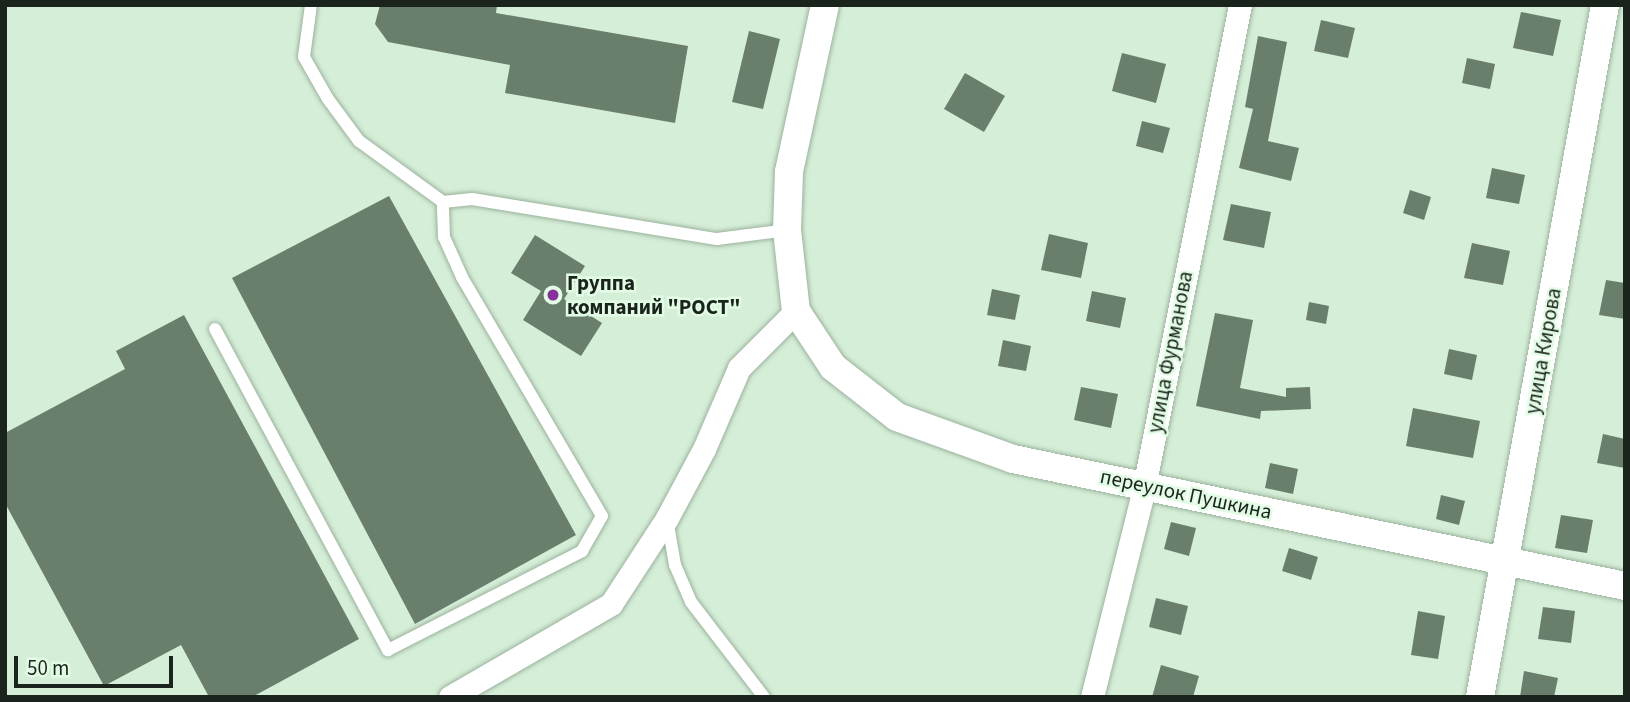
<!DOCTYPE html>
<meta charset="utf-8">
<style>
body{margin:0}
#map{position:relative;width:1630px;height:702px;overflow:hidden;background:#d5eed8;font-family:"Source Sans 3",sans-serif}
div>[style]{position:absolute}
.building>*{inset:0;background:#697f6c}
.roads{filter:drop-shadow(0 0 2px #9bb29d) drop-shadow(0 0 2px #9bb29d)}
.service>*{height:12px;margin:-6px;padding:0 6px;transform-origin:6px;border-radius:6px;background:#fff}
.minor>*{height:23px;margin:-11.5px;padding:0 11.5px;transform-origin:11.5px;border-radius:11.5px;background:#fff}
.tertiary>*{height:28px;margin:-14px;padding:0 14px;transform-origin:14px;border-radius:14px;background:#fff}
.dots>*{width:19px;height:19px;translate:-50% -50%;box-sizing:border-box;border:4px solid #e2fbe5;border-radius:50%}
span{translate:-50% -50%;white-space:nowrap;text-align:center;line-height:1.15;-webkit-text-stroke:5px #e2fbe5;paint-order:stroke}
.poi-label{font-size:21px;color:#1b241c;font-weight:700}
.left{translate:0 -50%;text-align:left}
.street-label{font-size:21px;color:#1b241c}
.frame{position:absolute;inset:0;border:7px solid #1b241c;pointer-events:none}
.scale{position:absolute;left:14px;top:656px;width:159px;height:32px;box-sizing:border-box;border:4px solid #1b241c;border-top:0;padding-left:9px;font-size:21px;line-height:24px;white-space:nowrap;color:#1b241c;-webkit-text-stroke:5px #e2fbe5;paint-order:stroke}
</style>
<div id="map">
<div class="building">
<i style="clip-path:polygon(380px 5px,497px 5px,496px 13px,688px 46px,675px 123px,505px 93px,510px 65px,388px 42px,375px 24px)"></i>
<i style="clip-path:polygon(1521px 12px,1561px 20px,1553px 56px,1513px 48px)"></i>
<i style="clip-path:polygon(1321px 20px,1355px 28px,1348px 58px,1314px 51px)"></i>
<i style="clip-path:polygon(749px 31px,780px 39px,763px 109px,732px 102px)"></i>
<i style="clip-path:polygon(1258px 36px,1287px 42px,1268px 141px,1299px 148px,1291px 181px,1239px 168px,1253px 109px,1245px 107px)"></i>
<i style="clip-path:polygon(1122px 53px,1166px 64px,1156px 103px,1112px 91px)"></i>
<i style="clip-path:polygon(1467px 58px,1495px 64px,1490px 89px,1462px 83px)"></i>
<i style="clip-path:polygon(965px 73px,1005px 96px,984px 132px,944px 109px)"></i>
<i style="clip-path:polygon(1142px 121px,1170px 128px,1163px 153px,1136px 146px)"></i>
<i style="clip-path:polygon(1492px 168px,1525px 175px,1519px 204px,1486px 198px)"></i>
<i style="clip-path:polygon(1410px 190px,1431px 197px,1424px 220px,1403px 213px)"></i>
<i style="clip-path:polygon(389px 196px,576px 535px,415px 624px,232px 278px)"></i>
<i style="clip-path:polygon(1231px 204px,1271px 212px,1264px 248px,1223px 240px)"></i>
<i style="clip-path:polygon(1049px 234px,1088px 243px,1081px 278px,1041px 270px)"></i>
<i style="clip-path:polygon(535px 235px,585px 266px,564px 299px,602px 323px,581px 356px,523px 320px,541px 291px,511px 273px)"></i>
<i style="clip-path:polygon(1472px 243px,1510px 251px,1503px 285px,1464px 278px)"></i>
<i style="clip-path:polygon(1606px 280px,1625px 283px,1625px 319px,1599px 315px)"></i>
<i style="clip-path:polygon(992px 289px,1020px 295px,1015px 320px,987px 315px)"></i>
<i style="clip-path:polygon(1092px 291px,1126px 298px,1120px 328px,1086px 321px)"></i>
<i style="clip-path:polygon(1309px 302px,1329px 306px,1326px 324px,1306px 320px)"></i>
<i style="clip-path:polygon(1215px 313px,1253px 320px,1240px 388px,1286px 397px,1286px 388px,1310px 387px,1311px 409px,1261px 411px,1260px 419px,1196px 406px)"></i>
<i style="clip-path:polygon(184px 315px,359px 639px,252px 697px,209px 697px,181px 645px,104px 686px,5px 503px,5px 433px,125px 369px,116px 351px)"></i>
<i style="clip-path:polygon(1003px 340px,1031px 346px,1026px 371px,998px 366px)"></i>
<i style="clip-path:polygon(1449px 349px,1477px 355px,1472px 380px,1444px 374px)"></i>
<i style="clip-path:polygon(1081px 387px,1118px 394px,1111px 428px,1074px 420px)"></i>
<i style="clip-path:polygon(1413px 408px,1480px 421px,1473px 458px,1406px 446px)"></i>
<i style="clip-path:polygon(1603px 434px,1625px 439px,1625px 468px,1597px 463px)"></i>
<i style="clip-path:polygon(1270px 463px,1298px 469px,1293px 494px,1265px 488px)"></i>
<i style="clip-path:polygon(1441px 495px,1465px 501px,1459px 525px,1436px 519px)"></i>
<i style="clip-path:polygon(1561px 515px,1593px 520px,1587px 553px,1555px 548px)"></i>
<i style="clip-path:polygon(1171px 522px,1196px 528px,1189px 556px,1164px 549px)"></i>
<i style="clip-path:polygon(1289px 548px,1318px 557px,1311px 580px,1282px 571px)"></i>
<i style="clip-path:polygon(1156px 598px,1188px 606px,1181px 635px,1149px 627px)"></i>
<i style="clip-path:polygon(1543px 607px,1575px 611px,1571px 643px,1538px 639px)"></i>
<i style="clip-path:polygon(1418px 611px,1445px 616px,1438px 659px,1411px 655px)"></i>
<i style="clip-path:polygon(1161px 665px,1199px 676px,1193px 697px,1152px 697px)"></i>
<i style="clip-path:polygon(1524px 671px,1558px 678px,1554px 697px,1520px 697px)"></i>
</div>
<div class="roads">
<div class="service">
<i style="left:311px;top:5px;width:52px;rotate:97.7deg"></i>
<i style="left:304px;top:57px;width:48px;rotate:60.3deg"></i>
<i style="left:328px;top:99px;width:52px;rotate:53.6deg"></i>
<i style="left:359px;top:141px;width:104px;rotate:36deg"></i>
<i style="left:215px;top:329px;width:365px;rotate:61.7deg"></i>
<i style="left:388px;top:650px;width:218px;rotate:-27deg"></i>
<i style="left:582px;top:551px;width:40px;rotate:-60.3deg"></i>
<i style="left:602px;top:516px;width:277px;rotate:-120.4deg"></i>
<i style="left:462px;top:277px;width:44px;rotate:-114.2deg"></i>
<i style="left:444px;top:237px;width:35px;rotate:-92deg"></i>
<i style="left:443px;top:202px;width:29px;rotate:-6deg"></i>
<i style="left:472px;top:199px;width:248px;rotate:9.3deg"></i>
<i style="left:717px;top:239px;width:71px;rotate:-7.3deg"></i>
<i style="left:667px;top:519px;width:47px;rotate:80.1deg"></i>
<i style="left:675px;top:565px;width:40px;rotate:66.6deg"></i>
<i style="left:691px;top:602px;width:120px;rotate:52.5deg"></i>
</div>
<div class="minor">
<i style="left:450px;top:697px;width:186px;rotate:-30deg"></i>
<i style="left:611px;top:604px;width:103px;rotate:-56.9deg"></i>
<i style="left:667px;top:518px;width:78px;rotate:-61.8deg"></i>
<i style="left:704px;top:449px;width:88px;rotate:-66.6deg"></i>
<i style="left:739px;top:368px;width:81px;rotate:-45deg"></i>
<i style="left:1092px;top:697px;width:206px;rotate:-76deg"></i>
<i style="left:1142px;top:497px;width:502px;rotate:-78.73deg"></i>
</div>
<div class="tertiary">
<i style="left:825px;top:5px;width:171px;rotate:102.2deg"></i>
<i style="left:789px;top:172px;width:58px;rotate:92deg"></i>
<i style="left:787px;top:230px;width:81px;rotate:83.7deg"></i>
<i style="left:796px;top:311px;width:67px;rotate:56.5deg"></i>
<i style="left:833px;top:367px;width:81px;rotate:38deg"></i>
<i style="left:897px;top:417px;width:123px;rotate:19.9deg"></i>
<i style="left:1013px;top:459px;width:625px;rotate:11.72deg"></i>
<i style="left:1480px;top:697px;width:703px;rotate:-79.76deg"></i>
</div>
</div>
<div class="dots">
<i style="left:553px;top:295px;background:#86309e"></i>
</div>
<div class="poi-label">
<span class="left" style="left:567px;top:295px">Группа<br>компаний "РОСТ"</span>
</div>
<div class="street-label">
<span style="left:1543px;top:351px;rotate:-80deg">улица Кирова</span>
<span style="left:1170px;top:352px;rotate:-79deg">улица Фурманова</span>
<span style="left:1186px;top:494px;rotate:12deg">переулок Пушкина</span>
</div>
<div class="frame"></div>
<div class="scale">50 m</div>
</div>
